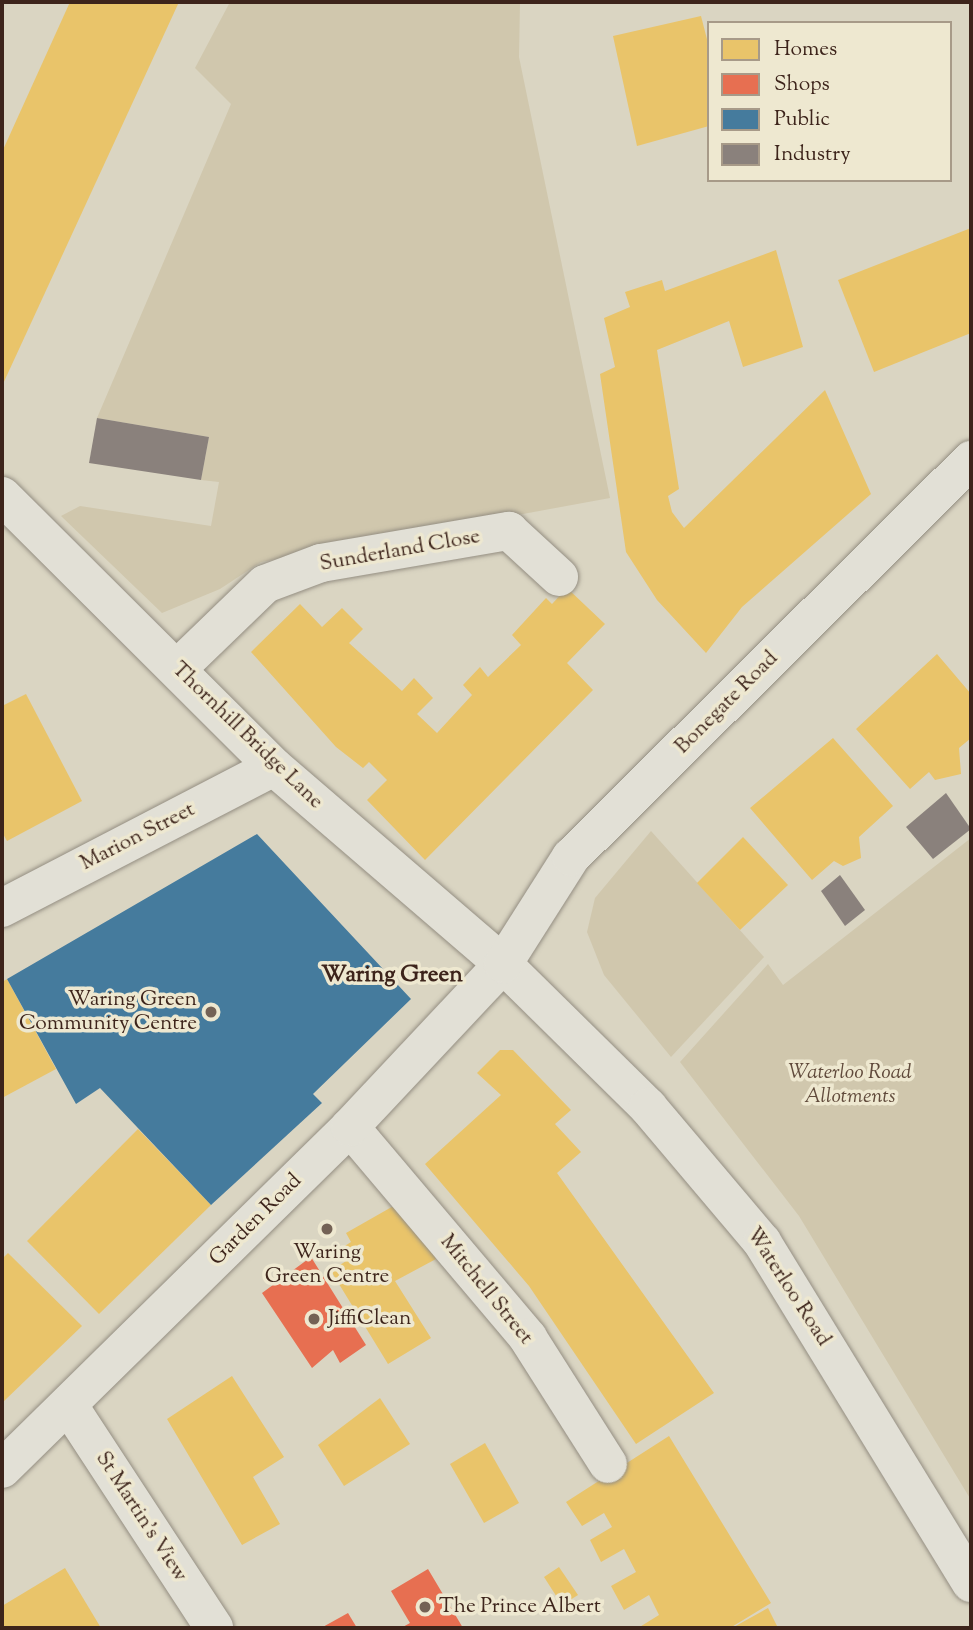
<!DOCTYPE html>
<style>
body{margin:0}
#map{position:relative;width:973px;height:1630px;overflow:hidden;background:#dad5c2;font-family:"Sorts Mill Goudy",serif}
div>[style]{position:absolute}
.green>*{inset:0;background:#d0c7ad}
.homes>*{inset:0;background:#e9c46a}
.shops>*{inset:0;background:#e76f51}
.public>*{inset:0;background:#457b9d}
.industry>*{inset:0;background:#8a817c}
.roads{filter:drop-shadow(0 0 2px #948e82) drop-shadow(0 0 2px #948e82)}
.minor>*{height:38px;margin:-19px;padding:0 19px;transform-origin:19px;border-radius:19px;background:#e2e0d6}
.dots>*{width:19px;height:19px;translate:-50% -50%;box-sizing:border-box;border:4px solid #eee8d0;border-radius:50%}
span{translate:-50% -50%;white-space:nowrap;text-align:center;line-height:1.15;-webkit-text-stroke:7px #eee8d0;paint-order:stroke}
.street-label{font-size:21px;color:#3d241b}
.poi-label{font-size:21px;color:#3d241b}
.right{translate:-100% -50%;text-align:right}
.left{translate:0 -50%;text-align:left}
.park-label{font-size:21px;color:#604a3b;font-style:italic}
.neighbourhood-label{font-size:23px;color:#3d241b;font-weight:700}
.frame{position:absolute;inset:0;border:4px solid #3d241b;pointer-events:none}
.legend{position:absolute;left:707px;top:21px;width:245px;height:161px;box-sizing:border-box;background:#eee8d0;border:2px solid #a79a88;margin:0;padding:9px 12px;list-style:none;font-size:21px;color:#3d241b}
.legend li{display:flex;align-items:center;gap:14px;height:35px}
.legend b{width:35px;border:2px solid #a79a88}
</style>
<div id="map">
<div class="green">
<i style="clip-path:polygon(230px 2px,520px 2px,519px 57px,610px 498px,261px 562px,220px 589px,162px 613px,61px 516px,80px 506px,211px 526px,219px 482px,201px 480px,209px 437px,97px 418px,231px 104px,195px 68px)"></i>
<i style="clip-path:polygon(651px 831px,764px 957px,671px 1057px,604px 975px,587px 932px,595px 898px)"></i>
<i style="clip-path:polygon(971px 838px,971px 1500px,799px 1216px,680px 1062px,768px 964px,783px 985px)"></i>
</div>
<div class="homes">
<i style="clip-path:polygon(70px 2px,179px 2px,2px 386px,2px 152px)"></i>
<i style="clip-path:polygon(701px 16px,709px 47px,709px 126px,637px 146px,613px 36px)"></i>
<i style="clip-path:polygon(971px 228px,971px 333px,874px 372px,838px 280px)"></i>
<i style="clip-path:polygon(776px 250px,803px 347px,743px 367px,729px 321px,657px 350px,679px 489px,668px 496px,672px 512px,684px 528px,825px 390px,871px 494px,742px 607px,706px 653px,657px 600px,626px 552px,600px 374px,615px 367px,604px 318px,630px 307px,625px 292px,662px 280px,665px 291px)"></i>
<i style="clip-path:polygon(567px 588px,605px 624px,567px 663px,593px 690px,425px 860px,367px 800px,387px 780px,369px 762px,363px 768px,336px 747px,251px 652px,300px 604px,322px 627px,342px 608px,363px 629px,349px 643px,402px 691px,414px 678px,433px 698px,417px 714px,437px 733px,472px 695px,463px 685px,480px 667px,488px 677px,521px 645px,512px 635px,546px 598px,552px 604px)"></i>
<i style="clip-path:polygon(937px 654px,971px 694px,971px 738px,959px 748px,961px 774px,935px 780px,929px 772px,910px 789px,856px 729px)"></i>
<i style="clip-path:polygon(26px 694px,82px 801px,7px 841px,2px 832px,2px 706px)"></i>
<i style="clip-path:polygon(833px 738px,893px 806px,859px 837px,861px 858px,843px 866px,834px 861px,812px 880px,750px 808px)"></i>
<i style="clip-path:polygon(743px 837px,788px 885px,740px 930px,697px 883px)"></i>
<i style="clip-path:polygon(7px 979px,56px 1069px,2px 1098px,2px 982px)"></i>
<i style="clip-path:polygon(500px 1050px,513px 1050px,571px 1110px,555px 1124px,581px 1152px,557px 1173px,714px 1393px,636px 1444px,529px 1286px,425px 1164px,501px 1095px,477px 1073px)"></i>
<i style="clip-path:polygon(138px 1129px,211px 1205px,99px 1314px,27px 1241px)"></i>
<i style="clip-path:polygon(404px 1200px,436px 1259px,395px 1281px,431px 1338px,388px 1364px,331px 1271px,346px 1261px,340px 1249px,351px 1242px,346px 1233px)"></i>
<i style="clip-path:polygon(8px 1253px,82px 1326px,2px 1403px,2px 1259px)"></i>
<i style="clip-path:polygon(232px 1376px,284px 1457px,253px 1477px,280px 1524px,242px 1545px,167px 1419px)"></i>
<i style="clip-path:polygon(380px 1398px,410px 1444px,344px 1486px,318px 1445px)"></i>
<i style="clip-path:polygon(669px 1436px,771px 1603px,730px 1628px,638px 1628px,659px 1615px,649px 1595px,624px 1610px,611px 1586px,636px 1572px,624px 1549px,601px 1562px,590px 1540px,612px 1527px,604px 1513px,582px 1526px,566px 1502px)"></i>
<i style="clip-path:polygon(485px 1443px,519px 1503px,484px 1523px,450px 1464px)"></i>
<i style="clip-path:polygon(559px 1567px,578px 1595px,562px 1605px,544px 1577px)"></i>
<i style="clip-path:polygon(65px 1568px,101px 1628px,2px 1628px,2px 1606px)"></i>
<i style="clip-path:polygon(768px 1608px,778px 1628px,732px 1628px)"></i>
</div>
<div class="shops">
<i style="clip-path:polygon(311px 1257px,366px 1345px,340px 1363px,333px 1350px,312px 1368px,262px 1293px)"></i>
<i style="clip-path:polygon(428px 1569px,463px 1628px,401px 1628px,410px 1623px,391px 1591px)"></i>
<i style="clip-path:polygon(348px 1613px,357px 1628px,321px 1628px)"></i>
</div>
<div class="public">
<i style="clip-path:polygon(257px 834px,411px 999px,313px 1094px,322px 1103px,211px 1205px,100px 1088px,76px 1104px,7px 979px)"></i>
</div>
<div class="industry">
<i style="clip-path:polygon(97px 418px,209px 437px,201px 480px,89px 463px)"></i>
<i style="clip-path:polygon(946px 793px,971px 829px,933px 859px,906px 827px)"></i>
<i style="clip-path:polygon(840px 875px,865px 910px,845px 926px,821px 891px)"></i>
</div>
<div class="roads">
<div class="minor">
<i style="left:2px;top:496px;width:384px;rotate:44.9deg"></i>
<i style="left:274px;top:767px;width:302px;rotate:40.7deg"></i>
<i style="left:503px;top:964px;width:204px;rotate:44.6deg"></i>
<i style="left:648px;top:1107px;width:177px;rotate:49.8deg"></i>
<i style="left:762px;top:1242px;width:400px;rotate:58.5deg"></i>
<i style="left:177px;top:669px;width:122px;rotate:-44deg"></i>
<i style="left:265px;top:584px;width:60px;rotate:-20.6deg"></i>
<i style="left:321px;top:563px;width:191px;rotate:-9.7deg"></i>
<i style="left:509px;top:531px;width:68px;rotate:42.6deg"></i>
<i style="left:2px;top:908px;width:306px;rotate:-27.4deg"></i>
<i style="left:350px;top:1127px;width:276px;rotate:49.8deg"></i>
<i style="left:528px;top:1338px;width:149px;rotate:57.6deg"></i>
<i style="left:69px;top:1406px;width:265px;rotate:56.8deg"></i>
<i style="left:2px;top:1469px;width:488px;rotate:-44.5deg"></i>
<i style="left:350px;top:1127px;width:224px;rotate:-46.8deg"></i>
<i style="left:503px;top:964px;width:127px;rotate:-57.6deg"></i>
<i style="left:571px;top:857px;width:564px;rotate:-44.78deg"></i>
</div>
</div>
<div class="dots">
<i style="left:211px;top:1012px;background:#746255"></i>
<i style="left:327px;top:1229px;background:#746255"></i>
<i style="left:314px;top:1319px;background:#746255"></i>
<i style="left:425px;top:1607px;background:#746255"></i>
</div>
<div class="street-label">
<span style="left:400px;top:551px;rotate:-10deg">Sunderland Close</span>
<span style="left:727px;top:703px;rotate:-45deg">Bonegate Road</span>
<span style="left:247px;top:736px;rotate:44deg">Thornhill Bridge Lane</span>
<span style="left:138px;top:837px;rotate:-27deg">Marion Street</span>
<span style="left:256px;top:1220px;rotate:-45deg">Garden Road</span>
<span style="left:788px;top:1287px;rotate:57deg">Waterloo Road</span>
<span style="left:486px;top:1290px;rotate:51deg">Mitchell Street</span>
<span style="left:141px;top:1517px;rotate:57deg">St Martin's View</span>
</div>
<div class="poi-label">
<span class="right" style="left:197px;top:1012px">Waring Green<br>Community Centre</span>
<span style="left:327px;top:1265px">Waring<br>Green Centre</span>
<span class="left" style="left:328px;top:1319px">JiffiClean</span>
<span class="left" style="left:439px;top:1607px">The Prince Albert</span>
</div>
<div class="park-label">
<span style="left:850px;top:1085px">Waterloo Road<br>Allotments</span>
</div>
<div class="neighbourhood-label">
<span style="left:392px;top:976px">Waring Green</span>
</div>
<div class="frame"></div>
<ul class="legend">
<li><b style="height:19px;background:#e9c46a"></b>Homes</li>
<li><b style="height:19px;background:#e76f51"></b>Shops</li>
<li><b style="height:19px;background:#457b9d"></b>Public</li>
<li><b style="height:19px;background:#8a817c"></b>Industry</li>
</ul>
</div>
